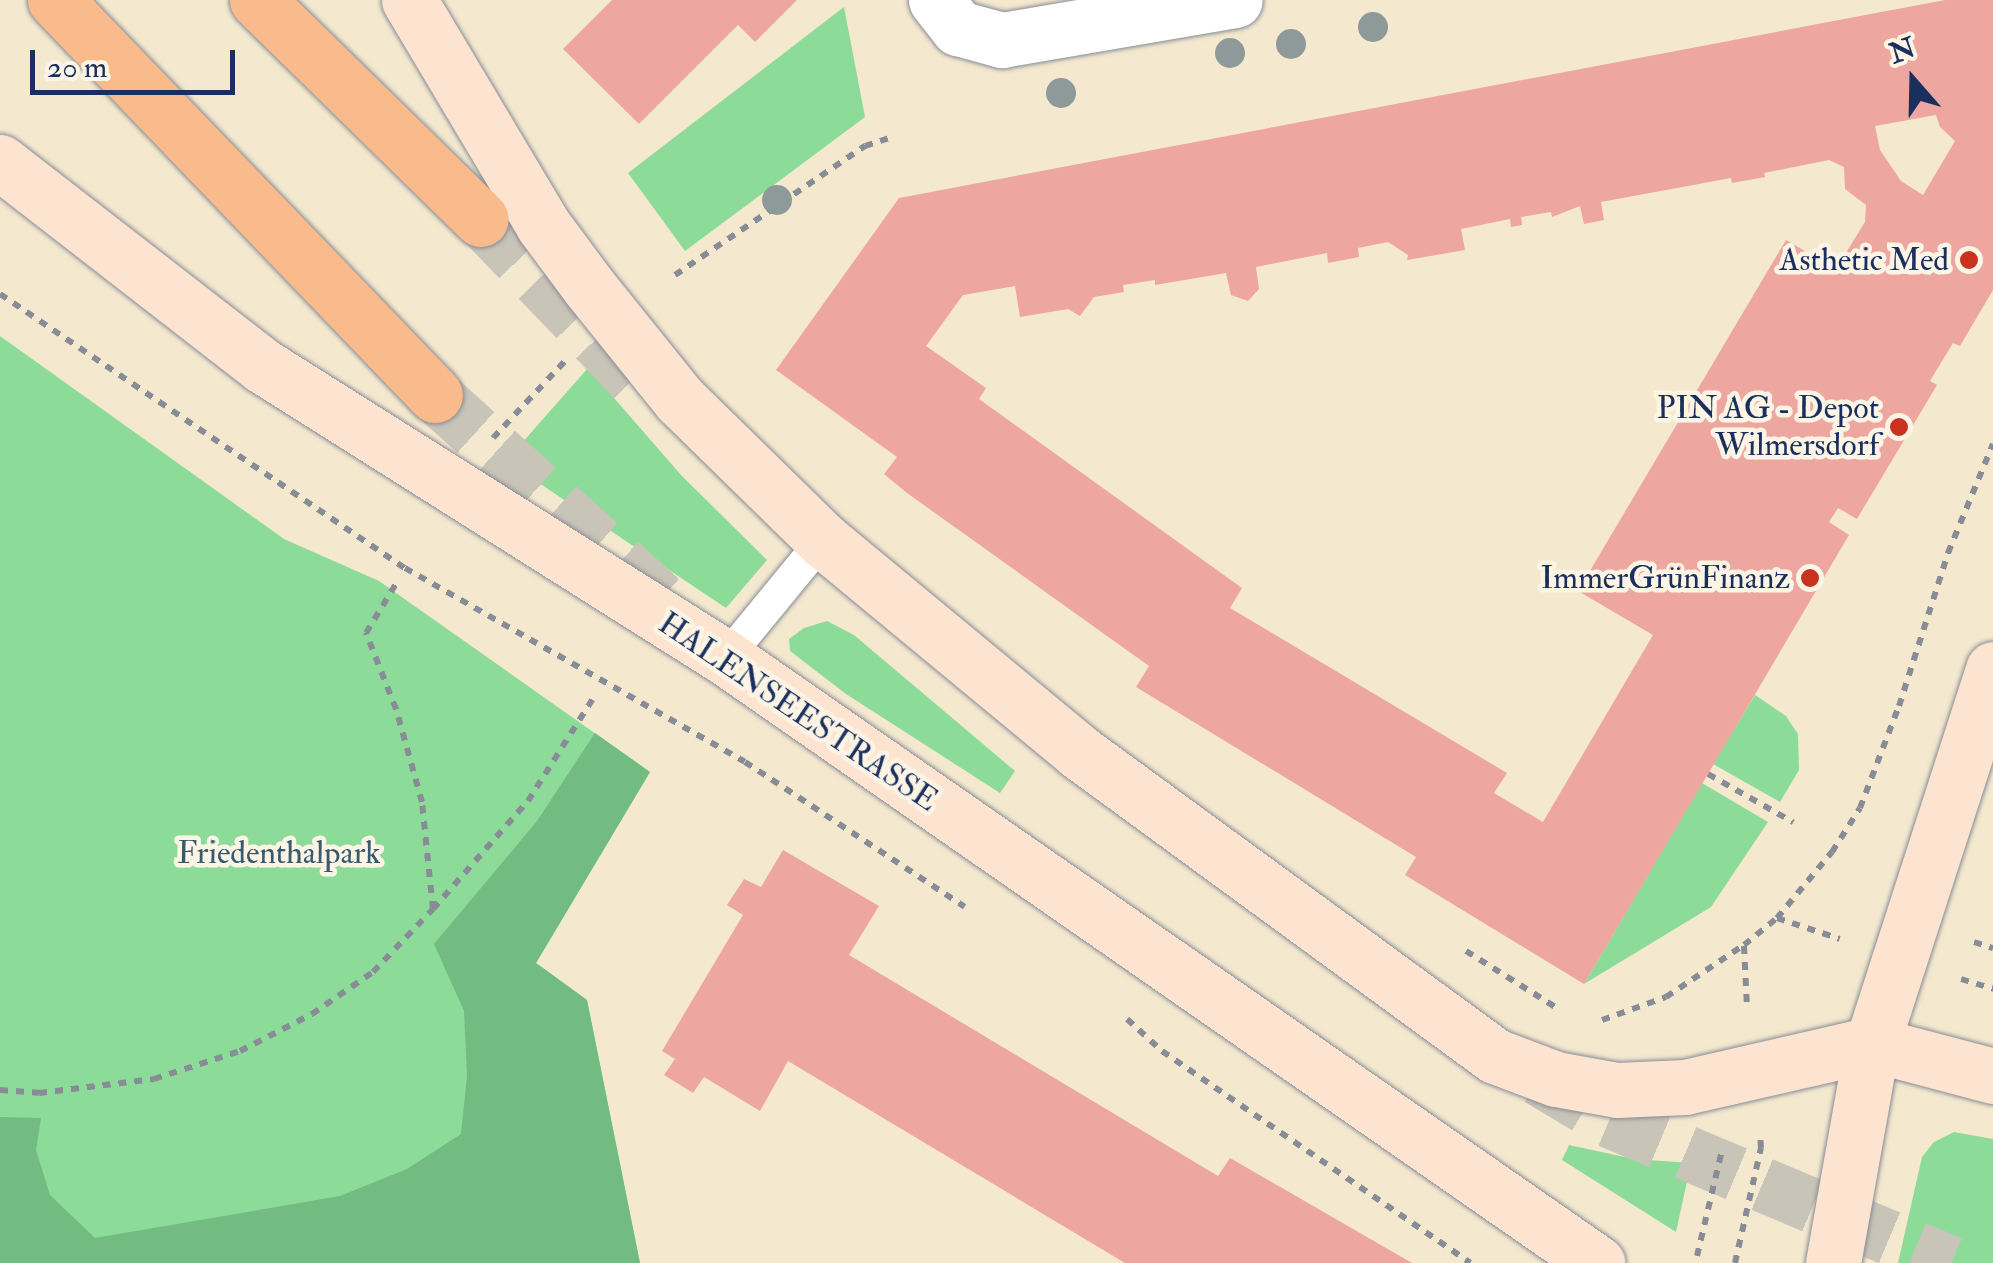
<!DOCTYPE html>
<meta charset="utf-8">
<style>
body{margin:0}
#map{position:relative;width:1993px;height:1263px;overflow:hidden;background:#f4e9cf;font-family:"IM FELL Double Pica",serif}
div>[style]{position:absolute}
.green>*{inset:0;background:#8ddb99}
.forest>*{inset:0;background:#72bb81}
.building>*{inset:0;background:#eda7a0}
.highway-tunnel>*{height:55px;margin-top:-27.5px;transform-origin:0;background:repeating-linear-gradient(90deg,#c9c4b8 0 55px,transparent 0 83px)}
.path>*{height:6px;margin-top:-3px;transform-origin:0;background:repeating-linear-gradient(90deg,#888c96 0 8px,transparent 0 16px)}
.roads{filter:drop-shadow(0 0 2px #888c96) drop-shadow(0 0 2px #888c96)}
.lane>*{height:32px;margin:-16px;padding:0 16px;transform-origin:16px;border-radius:16px;background:#fff}
.street>*{height:55px;margin:-27.5px;padding:0 27.5px;transform-origin:27.5px;border-radius:27.5px;background:#fff}
.secondary>*{height:55px;margin:-27.5px;padding:0 27.5px;transform-origin:27.5px;border-radius:27.5px;background:#fde4d1}
.highway>*{height:55px;margin:-27.5px;padding:0 27.5px;transform-origin:27.5px;border-radius:27.5px;background:#fabb8c}
.trees>*{width:30px;height:30px;margin:-15px;border-radius:50%;background:#8d9a99}
.dots>*{width:28px;height:28px;translate:-50% -50%;box-sizing:border-box;border:5px solid #fcf5e5;border-radius:50%}
span{translate:-50% -50%;white-space:nowrap;text-align:center;line-height:1.15;-webkit-text-stroke:9px #fcf5e5;paint-order:stroke}
.poi-label{font-size:32px;color:#1b2f5e}
.right{translate:-100% -50%;text-align:right}
.street-label{font-size:32px;color:#1b2f5e}
.park-label{font-size:32px;color:#385a6d}
.north{position:absolute;left:1863px;top:30px;width:100px;height:100px;-webkit-text-stroke:8px #fcf5e5;paint-order:stroke;rotate:340deg;font-size:28px;font-weight:700;line-height:40px;text-align:center;color:#1b2f5e}
.north::after{content:'';display:block;margin:auto;width:35px;height:45px;background:#1b2f5e;clip-path:polygon(50% 0,100% 100%,50% 72%,0 100%)}
.scale{position:absolute;left:30px;top:50px;width:205px;height:45px;box-sizing:border-box;border:5px solid #1b2f5e;border-top:0;padding-left:12px;font-size:30px;line-height:35px;white-space:nowrap;color:#1b2f5e;-webkit-text-stroke:8px #fcf5e5;paint-order:stroke}
</style>
<div id="map">
<div class="green">
<i style="clip-path:polygon(844px 7px,865px 117px,685px 251px,628px 173px)"></i>
<i style="clip-path:polygon(0 336px,284px 539px,379px 581px,650px 772px,536px 963px,587px 1000px,640px 1263px,0 1263px)"></i>
<i style="clip-path:polygon(588px 368px,681px 475px,767px 560px,726px 608px,506px 461px)"></i>
<i style="clip-path:polygon(827px 621px,854px 635px,1015px 771px,1000px 793px,846px 694px,790px 651px,789px 639px,804px 628px)"></i>
<i style="clip-path:polygon(1755px 695px,1786px 716px,1798px 734px,1799px 770px,1780px 802px,1713px 764px)"></i>
<i style="clip-path:polygon(1702px 783px,1768px 822px,1711px 907px,1584px 984px)"></i>
<i style="clip-path:polygon(1954px 1132px,1993px 1139px,1993px 1263px,1898px 1263px,1922px 1157px,1934px 1142px)"></i>
<i style="clip-path:polygon(1569px 1145px,1634px 1159px,1691px 1163px,1676px 1232px,1562px 1160px)"></i>
</div>
<div class="forest">
<i style="clip-path:polygon(595px 733px,650px 772px,536px 963px,587px 1000px,640px 1263px,0 1263px,0 1117px,41px 1118px,36px 1150px,50px 1195px,95px 1238px,340px 1196px,407px 1169px,461px 1134px,467px 1076px,464px 1011px,434px 944px,537px 821px)"></i>
</div>
<div class="building">
<i style="clip-path:polygon(612px 0,797px 0,755px 42px,738px 25px,639px 124px,563px 49px)"></i>
<i style="clip-path:polygon(evenodd,1945px 0,1993px 0,1993px 290px,1960px 346px,1953px 343px,1930px 381px,1937px 385px,1857px 519px,1838px 508px,1829px 522px,1849px 535px,1584px 984px,1405px 875px,1416px 857px,1136px 687px,1149px 666px,907px 493px,884px 474px,897px 457px,776px 370px,899px 198px,1945px 0,1936px 115px,1940px 127px,1955px 141px,1923px 195px,1901px 181px,1880px 150px,1875px 126px,1936px 115px,1945px 0,1829px 160px,1844px 167px,1845px 189px,1866px 205px,1865px 222px,1836px 269px,1786px 240px,1578px 591px,1653px 635px,1543px 822px,1494px 793px,1507px 773px,1230px 608px,1242px 588px,979px 399px,986px 388px,926px 346px,963px 295px,1015px 286px,1020px 317px,1068px 309px,1080px 316px,1094px 297px,1124px 292px,1123px 285px,1155px 280px,1155px 285px,1226px 273px,1231px 295px,1248px 301px,1259px 289px,1256px 267px,1327px 253px,1328px 263px,1359px 257px,1358px 248px,1388px 242px,1408px 255px,1407px 260px,1465px 250px,1461px 229px,1510px 219px,1511px 227px,1522px 225px,1521px 217px,1551px 212px,1552px 217px,1580px 206px,1584px 224px,1604px 220px,1601px 202px,1731px 178px,1732px 183px,1765px 177px,1764px 173px,1829px 160px)"></i>
<i style="clip-path:polygon(783px 850px,879px 906px,849px 955px,1218px 1176px,1230px 1158px,1412px 1263px,1125px 1263px,788px 1061px,760px 1111px,704px 1077px,693px 1093px,664px 1075px,675px 1059px,662px 1051px,743px 915px,727px 905px,744px 879px,761px 887px)"></i>
</div>
<div class="highway-tunnel">
<i style="left:481px;top:219px;width:234px;rotate:46.2deg"></i>
<i style="left:435px;top:395px;width:307px;rotate:42.1deg"></i>
<i style="left:1539px;top:1078px;width:82px;rotate:31deg"></i>
<i style="left:1609px;top:1120px;width:371px;rotate:22.7deg"></i>
</div>
<div class="path">
<i style="left:675px;top:275px;width:230px;rotate:-34.2deg"></i>
<i style="left:865px;top:146px;width:26px;rotate:-18deg"></i>
<i style="left:0;top:294px;width:489px;rotate:34.1deg"></i>
<i style="left:405px;top:568px;width:391px;rotate:29.7deg"></i>
<i style="left:745px;top:762px;width:263px;rotate:33.4deg"></i>
<i style="left:493px;top:438px;width:107px;rotate:-46.9deg"></i>
<i style="left:1708px;top:774px;width:98px;rotate:29.5deg"></i>
<i style="left:433px;top:909px;width:144px;rotate:-48.7deg"></i>
<i style="left:528px;top:801px;width:120px;rotate:-57.6deg"></i>
<i style="left:1777px;top:918px;width:66px;rotate:18.4deg"></i>
<i style="left:1974px;top:942px;width:20px;rotate:18deg"></i>
<i style="left:1744px;top:946px;width:62px;rotate:87.2deg"></i>
<i style="left:1466px;top:951px;width:107px;rotate:32.1deg"></i>
<i style="left:1961px;top:979px;width:34px;rotate:17deg"></i>
<i style="left:1127px;top:1019px;width:47px;rotate:42.4deg"></i>
<i style="left:1162px;top:1051px;width:374px;rotate:34.5deg"></i>
<i style="left:1602px;top:1020px;width:68px;rotate:-19.8deg"></i>
<i style="left:1666px;top:997px;width:94px;rotate:-33.7deg"></i>
<i style="left:1744px;top:945px;width:43px;rotate:-39.3deg"></i>
<i style="left:1777px;top:918px;width:86px;rotate:-50.2deg"></i>
<i style="left:1832px;top:852px;width:52px;rotate:-57.5deg"></i>
<i style="left:1860px;top:808px;width:109px;rotate:-69.1deg"></i>
<i style="left:1899px;top:706px;width:161px;rotate:-72.2deg"></i>
<i style="left:1948px;top:553px;width:118px;rotate:-67.6deg"></i>
<i style="left:0;top:1090px;width:39px;rotate:4deg"></i>
<i style="left:39px;top:1093px;width:116px;rotate:-6.9deg"></i>
<i style="left:154px;top:1079px;width:90px;rotate:-18deg"></i>
<i style="left:240px;top:1051px;width:81px;rotate:-27.2deg"></i>
<i style="left:312px;top:1014px;width:74px;rotate:-34.5deg"></i>
<i style="left:373px;top:972px;width:87px;rotate:-46.4deg"></i>
<i style="left:433px;top:909px;width:108px;rotate:-95.9deg"></i>
<i style="left:422px;top:802px;width:97px;rotate:-105.6deg"></i>
<i style="left:396px;top:709px;width:82px;rotate:-111.5deg"></i>
<i style="left:366px;top:633px;width:60px;rotate:-58.7deg"></i>
<i style="left:1697px;top:1256px;width:109px;rotate:-76.7deg"></i>
<i style="left:1735px;top:1263px;width:118px;rotate:-77.3deg"></i>
<i style="left:1761px;top:1148px;width:13px;rotate:-94deg"></i>
</div>
<div class="roads">
<div class="lane">
<i style="left:726px;top:658px;width:153px;rotate:-50.6deg"></i>
</div>
<div class="street">
<i style="left:936px;top:0;width:36px;rotate:52deg"></i>
<i style="left:958px;top:28px;width:46px;rotate:15.3deg"></i>
<i style="left:1002px;top:40px;width:236px;rotate:-9.7deg"></i>
</div>
<div class="secondary">
<i style="left:409px;top:0;width:262px;rotate:59.2deg"></i>
<i style="left:543px;top:225px;width:77px;rotate:53.4deg"></i>
<i style="left:589px;top:287px;width:145px;rotate:51.2deg"></i>
<i style="left:680px;top:400px;width:200px;rotate:44.4deg"></i>
<i style="left:823px;top:540px;width:332px;rotate:39.6deg"></i>
<i style="left:1079px;top:752px;width:515px;rotate:36.16deg"></i>
<i style="left:1495px;top:1056px;width:65px;rotate:20.7deg"></i>
<i style="left:1556px;top:1079px;width:62px;rotate:10.2deg"></i>
<i style="left:1617px;top:1090px;width:68px;rotate:-2.5deg"></i>
<i style="left:1685px;top:1087px;width:192px;rotate:-12.9deg"></i>
<i style="left:1872px;top:1044px;width:125px;rotate:14.8deg"></i>
<i style="left:0;top:162px;width:333px;rotate:37.8deg"></i>
<i style="left:263px;top:366px;width:547px;rotate:32.24deg"></i>
<i style="left:726px;top:658px;width:1061px;rotate:34.78deg"></i>
<i style="left:1833px;top:1263px;width:222px;rotate:-79.9deg"></i>
<i style="left:1872px;top:1044px;width:394px;rotate:-72.1deg"></i>
</div>
<div class="highway">
<i style="left:55px;top:0;width:548px;rotate:46.11deg"></i>
<i style="left:257px;top:0;width:313px;rotate:44.4deg"></i>
</div>
</div>
<div class="trees">
<i style="left:1373px;top:27px"></i>
<i style="left:1291px;top:44px"></i>
<i style="left:1230px;top:53px"></i>
<i style="left:1061px;top:93px"></i>
<i style="left:777px;top:200px"></i>
</div>
<div class="dots">
<i style="left:1969px;top:260px;background:#c8321e"></i>
<i style="left:1899px;top:427px;background:#c8321e"></i>
<i style="left:1810px;top:578px;background:#c8321e"></i>
</div>
<div class="poi-label">
<span class="right" style="left:1949px;top:260px">Asthetic Med</span>
<span class="right" style="left:1879px;top:427px">PIN AG - Depot<br>Wilmersdorf</span>
<span class="right" style="left:1790px;top:578px">ImmerGrünFinanz</span>
</div>
<div class="street-label">
<span style="left:798px;top:712px;rotate:34deg">HALENSEESTRASSE</span>
</div>
<div class="park-label">
<span style="left:279px;top:853px">Friedenthalpark</span>
</div>
<div class="north">N</div>
<div class="scale">20 m</div>
</div>
